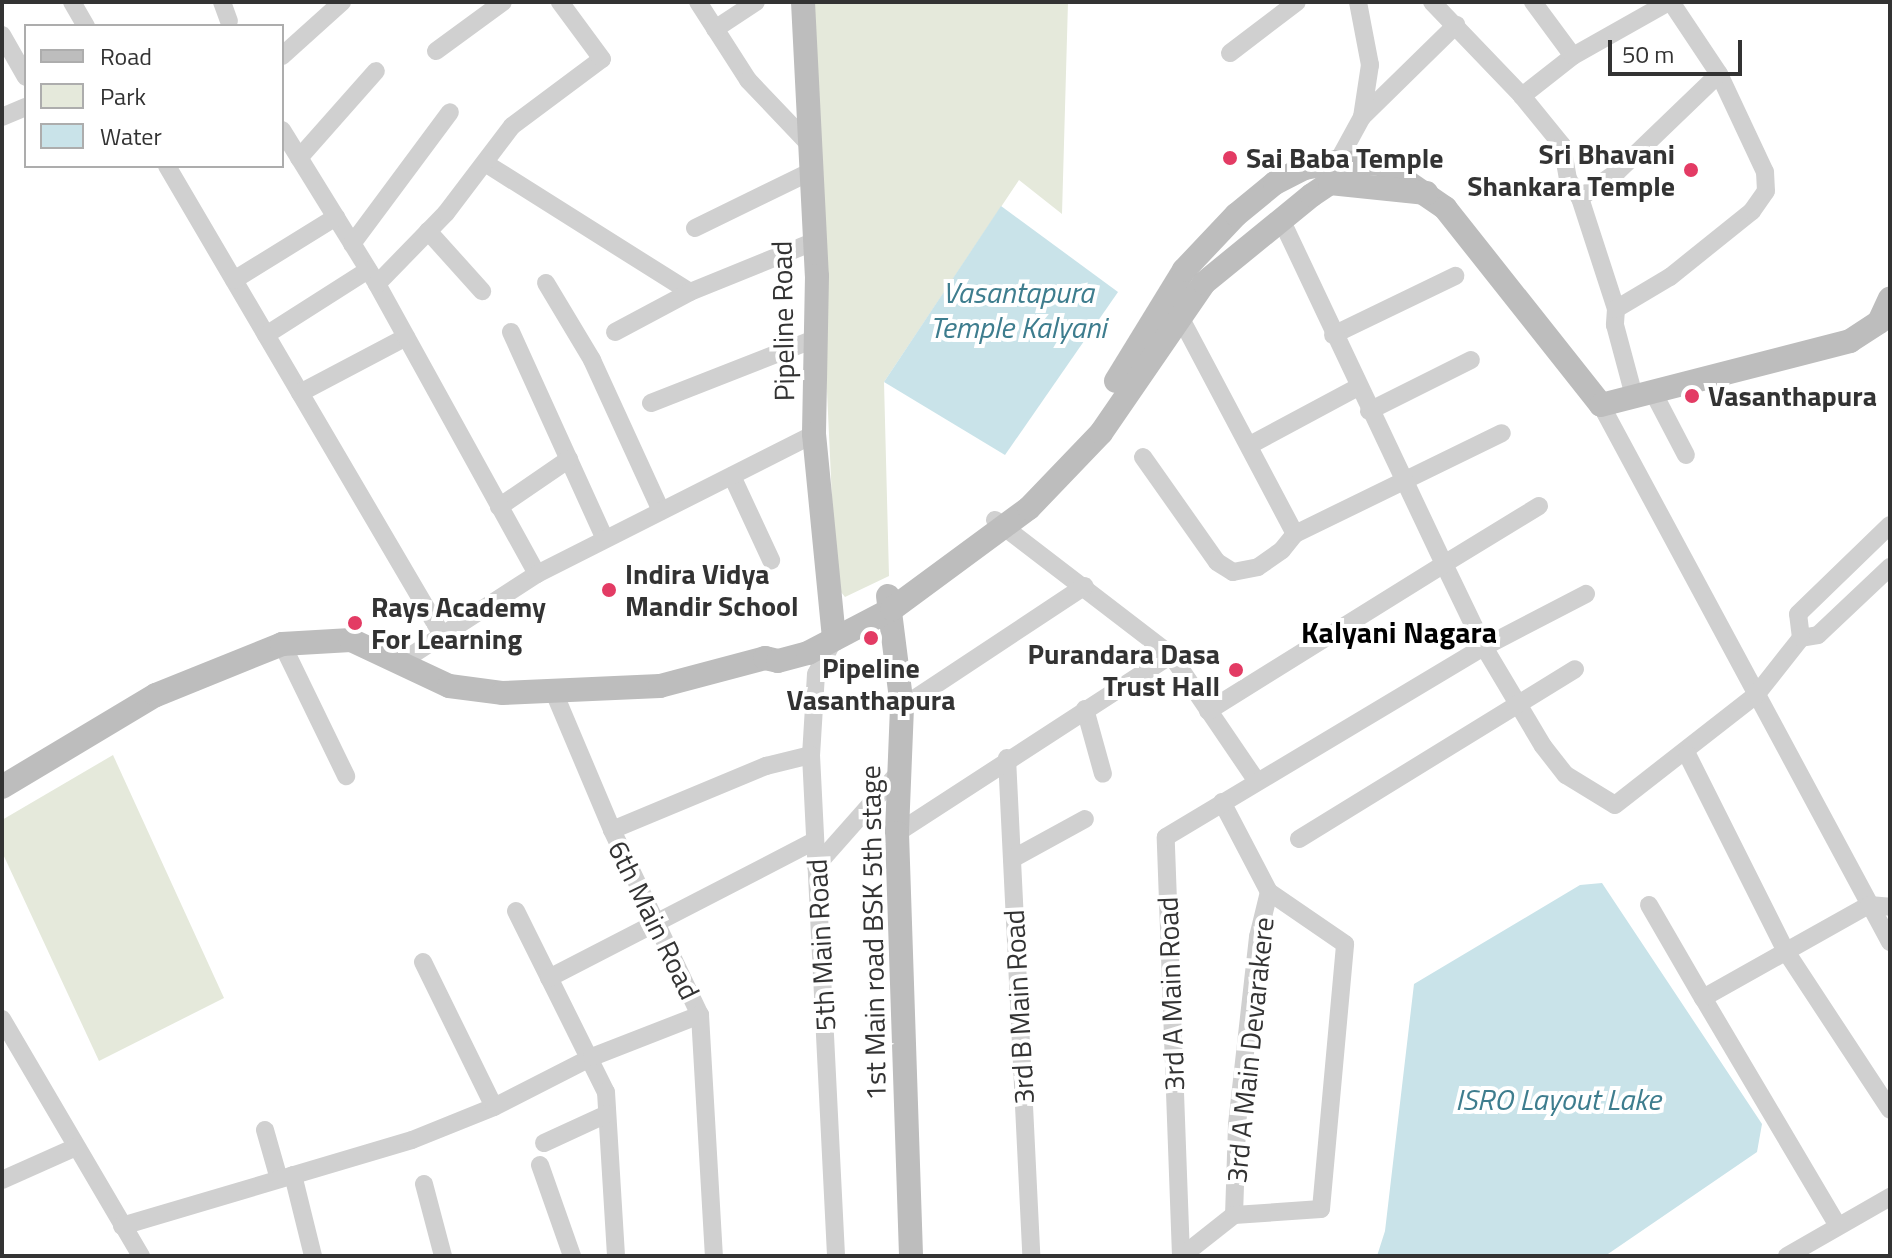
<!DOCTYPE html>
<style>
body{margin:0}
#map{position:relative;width:1892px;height:1258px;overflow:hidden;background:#fff;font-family:"Titillium Web",sans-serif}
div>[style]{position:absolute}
.green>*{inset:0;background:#e5e9db}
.water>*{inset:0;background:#c9e3e9}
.street>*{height:18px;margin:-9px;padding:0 9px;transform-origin:9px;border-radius:9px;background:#d0d0d0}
.secondary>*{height:24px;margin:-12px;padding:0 12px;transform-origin:12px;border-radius:12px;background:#bdbdbd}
.dots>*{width:22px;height:22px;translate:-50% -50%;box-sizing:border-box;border:4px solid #fff;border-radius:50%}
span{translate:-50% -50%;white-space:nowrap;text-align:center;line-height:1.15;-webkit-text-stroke:8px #fff;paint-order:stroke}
.poi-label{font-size:28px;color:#333;font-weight:700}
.right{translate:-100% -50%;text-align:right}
.left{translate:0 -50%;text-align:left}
.street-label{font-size:28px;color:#333}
.water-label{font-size:30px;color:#3e7d8e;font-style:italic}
.neighbourhood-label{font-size:30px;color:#000;font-weight:700}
.frame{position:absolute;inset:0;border:4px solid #333;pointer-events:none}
.legend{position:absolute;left:24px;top:24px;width:260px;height:144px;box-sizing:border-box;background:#fff;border:2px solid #adadad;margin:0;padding:10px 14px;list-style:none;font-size:24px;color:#333}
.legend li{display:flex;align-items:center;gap:16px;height:40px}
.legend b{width:40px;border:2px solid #adadad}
.scale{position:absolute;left:1608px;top:40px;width:134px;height:36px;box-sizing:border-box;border:4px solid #333;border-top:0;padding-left:10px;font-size:24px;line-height:28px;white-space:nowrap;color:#333;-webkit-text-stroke:6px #fff;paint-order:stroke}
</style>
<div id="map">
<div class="green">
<i style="clip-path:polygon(809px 2px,1068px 2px,1062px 214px,1019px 180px,884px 382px,889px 576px,845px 597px,836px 586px)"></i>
<i style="clip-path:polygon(113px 755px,224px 998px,99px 1061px,2px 852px,2px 820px)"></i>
</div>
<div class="water">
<i style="clip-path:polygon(1001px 206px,1118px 292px,1005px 455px,884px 382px)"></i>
<i style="clip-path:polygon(1602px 883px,1762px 1124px,1757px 1152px,1605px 1256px,1377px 1256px,1385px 1231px,1414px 984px,1580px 885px)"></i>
</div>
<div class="street">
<i style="left:72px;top:2px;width:28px;rotate:60deg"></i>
<i style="left:222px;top:2px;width:20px;rotate:70deg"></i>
<i style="left:698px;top:2px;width:93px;rotate:57.3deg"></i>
<i style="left:748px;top:80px;width:88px;rotate:46.4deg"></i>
<i style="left:1432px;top:2px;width:130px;rotate:46.2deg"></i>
<i style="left:1533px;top:2px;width:67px;rotate:53.5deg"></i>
<i style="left:1573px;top:56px;width:65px;rotate:141.9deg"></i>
<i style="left:1522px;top:96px;width:63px;rotate:50.8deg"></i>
<i style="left:1562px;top:145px;width:35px;rotate:80deg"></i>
<i style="left:1568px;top:179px;width:22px;rotate:58deg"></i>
<i style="left:1580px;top:198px;width:117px;rotate:72deg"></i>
<i style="left:1616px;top:309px;width:16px;rotate:94deg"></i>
<i style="left:1615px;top:325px;width:73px;rotate:75deg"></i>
<i style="left:715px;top:29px;width:49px;rotate:-33.4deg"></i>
<i style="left:2px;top:35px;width:48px;rotate:60.3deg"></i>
<i style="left:436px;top:51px;width:83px;rotate:-36.2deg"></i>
<i style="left:1230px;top:53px;width:84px;rotate:-37.3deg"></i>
<i style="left:282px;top:56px;width:81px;rotate:-42deg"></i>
<i style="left:1573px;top:56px;width:110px;rotate:-29.4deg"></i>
<i style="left:2px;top:117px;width:26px;rotate:-23deg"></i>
<i style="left:1362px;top:117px;width:132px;rotate:-44.4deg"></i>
<i style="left:282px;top:130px;width:181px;rotate:58.3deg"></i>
<i style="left:299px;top:158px;width:116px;rotate:-48.5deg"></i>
<i style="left:485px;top:163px;width:242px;rotate:32.2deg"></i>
<i style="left:690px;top:292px;width:133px;rotate:-22.1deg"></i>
<i style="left:167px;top:166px;width:544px;rotate:59.61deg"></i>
<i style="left:1332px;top:172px;width:63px;rotate:-61.4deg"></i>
<i style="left:1362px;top:117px;width:53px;rotate:-81.3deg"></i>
<i style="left:1370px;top:65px;width:64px;rotate:-100.8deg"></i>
<i style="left:1580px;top:198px;width:45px;rotate:-35.1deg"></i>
<i style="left:1617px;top:172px;width:141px;rotate:-43.9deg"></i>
<i style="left:695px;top:228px;width:128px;rotate:-26deg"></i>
<i style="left:428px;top:231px;width:81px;rotate:48deg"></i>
<i style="left:352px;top:244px;width:164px;rotate:-53.4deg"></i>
<i style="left:234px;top:280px;width:120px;rotate:-31.7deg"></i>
<i style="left:546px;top:283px;width:90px;rotate:59.1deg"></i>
<i style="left:592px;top:360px;width:166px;rotate:65.4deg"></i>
<i style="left:1616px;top:309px;width:63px;rotate:-30.7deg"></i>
<i style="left:1670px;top:277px;width:105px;rotate:-38.8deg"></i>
<i style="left:1752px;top:211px;width:24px;rotate:-55deg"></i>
<i style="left:1766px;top:191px;width:19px;rotate:-93deg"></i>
<i style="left:1765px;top:172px;width:108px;rotate:-115.1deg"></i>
<i style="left:1719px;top:74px;width:87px;rotate:-123.7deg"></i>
<i style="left:511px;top:332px;width:227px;rotate:65.6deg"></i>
<i style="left:615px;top:332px;width:85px;rotate:-28.1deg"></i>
<i style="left:266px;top:335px;width:121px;rotate:-32.5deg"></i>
<i style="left:1333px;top:335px;width:136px;rotate:-25.8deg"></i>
<i style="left:1653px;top:392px;width:71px;rotate:62.4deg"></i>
<i style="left:300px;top:393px;width:120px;rotate:-27.8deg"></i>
<i style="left:651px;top:403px;width:178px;rotate:-21.4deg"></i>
<i style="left:1601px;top:405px;width:610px;rotate:61.71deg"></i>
<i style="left:1369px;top:411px;width:114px;rotate:-26.6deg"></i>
<i style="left:1250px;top:445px;width:123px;rotate:-28.2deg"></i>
<i style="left:1143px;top:457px;width:128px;rotate:54.8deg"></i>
<i style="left:1217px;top:562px;width:19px;rotate:32deg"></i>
<i style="left:1233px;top:572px;width:25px;rotate:-11deg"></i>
<i style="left:1258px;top:567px;width:29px;rotate:-35deg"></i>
<i style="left:1282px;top:550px;width:21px;rotate:-51deg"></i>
<i style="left:1295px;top:534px;width:246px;rotate:-117.9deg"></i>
<i style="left:732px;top:476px;width:93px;rotate:65.1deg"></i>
<i style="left:1539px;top:506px;width:111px;rotate:148.6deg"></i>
<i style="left:1444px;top:564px;width:92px;rotate:64.3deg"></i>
<i style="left:1484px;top:647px;width:115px;rotate:59.2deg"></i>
<i style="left:1543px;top:746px;width:37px;rotate:52deg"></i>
<i style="left:1566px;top:775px;width:57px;rotate:31.5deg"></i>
<i style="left:1615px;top:805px;width:179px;rotate:-38deg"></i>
<i style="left:1756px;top:695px;width:73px;rotate:-51.7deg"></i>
<i style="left:1801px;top:638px;width:17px;rotate:-10deg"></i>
<i style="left:1818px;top:635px;width:99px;rotate:-43.4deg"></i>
<i style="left:499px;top:507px;width:85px;rotate:-34.4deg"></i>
<i style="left:995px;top:520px;width:222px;rotate:37.5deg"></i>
<i style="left:1171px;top:655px;width:151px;rotate:55.8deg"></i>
<i style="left:1295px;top:534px;width:230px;rotate:-26deg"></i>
<i style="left:537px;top:574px;width:331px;rotate:-118.9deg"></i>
<i style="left:377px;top:284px;width:99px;rotate:-45.8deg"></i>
<i style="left:446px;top:213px;width:109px;rotate:-52.8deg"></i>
<i style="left:512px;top:126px;width:112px;rotate:-36.7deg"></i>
<i style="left:602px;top:59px;width:71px;rotate:-126.4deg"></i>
<i style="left:1801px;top:638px;width:24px;rotate:-97deg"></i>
<i style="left:1798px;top:614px;width:128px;rotate:-44.1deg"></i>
<i style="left:834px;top:639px;width:39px;rotate:117deg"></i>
<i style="left:816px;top:674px;width:81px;rotate:93.5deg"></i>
<i style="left:811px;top:755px;width:502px;rotate:87.14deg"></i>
<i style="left:282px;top:644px;width:147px;rotate:64.1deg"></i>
<i style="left:401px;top:662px;width:162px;rotate:-32.9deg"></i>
<i style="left:537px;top:574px;width:310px;rotate:-26.8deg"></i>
<i style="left:553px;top:690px;width:152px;rotate:67.1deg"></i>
<i style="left:612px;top:830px;width:205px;rotate:64.6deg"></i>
<i style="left:700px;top:1015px;width:241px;rotate:86.7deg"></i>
<i style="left:902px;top:707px;width:219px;rotate:-33.5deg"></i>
<i style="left:1085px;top:709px;width:67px;rotate:74.5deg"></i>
<i style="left:1208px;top:711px;width:278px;rotate:-31.9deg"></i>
<i style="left:1444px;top:564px;width:379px;rotate:-115.3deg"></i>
<i style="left:1687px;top:754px;width:219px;rotate:63.4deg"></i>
<i style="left:1785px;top:950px;width:191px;rotate:56.7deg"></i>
<i style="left:1007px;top:758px;width:499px;rotate:87.2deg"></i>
<i style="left:1222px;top:802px;width:102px;rotate:62.4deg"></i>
<i style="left:1269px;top:892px;width:46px;rotate:103.7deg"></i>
<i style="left:1258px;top:937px;width:189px;rotate:96.4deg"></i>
<i style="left:1237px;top:1125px;width:90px;rotate:91.9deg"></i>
<i style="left:612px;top:830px;width:167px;rotate:-22.6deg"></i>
<i style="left:766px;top:766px;width:46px;rotate:-13.7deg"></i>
<i style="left:897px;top:833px;width:327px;rotate:-33deg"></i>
<i style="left:1299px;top:839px;width:324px;rotate:-31.6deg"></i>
<i style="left:1012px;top:859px;width:83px;rotate:-28.7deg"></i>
<i style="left:816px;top:866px;width:127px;rotate:-48.5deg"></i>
<i style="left:1649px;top:905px;width:108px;rotate:59.9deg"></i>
<i style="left:516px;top:911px;width:202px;rotate:63.6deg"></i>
<i style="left:606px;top:1092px;width:164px;rotate:86.5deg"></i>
<i style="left:423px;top:962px;width:161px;rotate:63.9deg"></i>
<i style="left:549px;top:978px;width:299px;rotate:-27.3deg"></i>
<i style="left:2px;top:1019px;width:275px;rotate:59.6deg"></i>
<i style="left:265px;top:1130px;width:51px;rotate:74.1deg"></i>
<i style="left:544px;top:1143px;width:69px;rotate:-24.7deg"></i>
<i style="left:540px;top:1165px;width:96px;rotate:70.6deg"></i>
<i style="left:293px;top:1175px;width:83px;rotate:76.1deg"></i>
<i style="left:2px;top:1180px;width:81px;rotate:-24deg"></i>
<i style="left:424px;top:1184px;width:74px;rotate:75.2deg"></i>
<i style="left:122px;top:1226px;width:302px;rotate:-16.5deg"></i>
<i style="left:412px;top:1140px;width:88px;rotate:-21.9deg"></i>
<i style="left:494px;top:1107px;width:110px;rotate:-27deg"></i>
<i style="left:592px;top:1057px;width:116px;rotate:-21.3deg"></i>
<i style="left:1838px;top:1226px;width:265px;rotate:-120.6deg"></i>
<i style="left:1703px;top:998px;width:190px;rotate:-29.3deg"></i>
<i style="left:1869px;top:905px;width:21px;rotate:5deg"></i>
<i style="left:1181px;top:1256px;width:419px;rotate:-92.1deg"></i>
<i style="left:1166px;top:837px;width:370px;rotate:-30.9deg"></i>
<i style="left:1484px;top:647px;width:115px;rotate:-27.5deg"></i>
<i style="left:1182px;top:1256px;width:66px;rotate:-38.3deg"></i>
<i style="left:1234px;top:1215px;width:87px;rotate:-3.9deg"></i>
<i style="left:1321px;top:1209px;width:266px;rotate:-84.8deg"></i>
<i style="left:1345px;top:944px;width:92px;rotate:-145.6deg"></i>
<i style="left:1787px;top:1256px;width:119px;rotate:-29.8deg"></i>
</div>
<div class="secondary">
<i style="left:803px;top:2px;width:274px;rotate:87.1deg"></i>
<i style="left:817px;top:276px;width:158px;rotate:91.1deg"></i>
<i style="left:814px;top:434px;width:206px;rotate:84.4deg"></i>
<i style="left:1116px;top:381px;width:130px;rotate:-58.5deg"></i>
<i style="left:1184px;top:270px;width:76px;rotate:-46.6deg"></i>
<i style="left:1236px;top:215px;width:50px;rotate:-39.4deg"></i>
<i style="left:1275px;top:183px;width:34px;rotate:-27deg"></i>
<i style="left:1305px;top:168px;width:31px;rotate:-11deg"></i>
<i style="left:1335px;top:162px;width:46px;rotate:2.5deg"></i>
<i style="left:1381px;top:164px;width:78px;rotate:34.5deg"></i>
<i style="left:1445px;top:208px;width:251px;rotate:51.6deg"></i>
<i style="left:1601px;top:405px;width:257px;rotate:-14.4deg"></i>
<i style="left:1850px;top:341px;width:35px;rotate:-33deg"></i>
<i style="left:1879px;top:322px;width:26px;rotate:-65deg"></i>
<i style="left:888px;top:596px;width:112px;rotate:82.8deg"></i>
<i style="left:902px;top:707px;width:126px;rotate:92.3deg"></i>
<i style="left:897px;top:833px;width:423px;rotate:88.1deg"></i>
<i style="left:2px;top:787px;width:179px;rotate:-30.9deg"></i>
<i style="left:156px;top:695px;width:136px;rotate:-22deg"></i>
<i style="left:282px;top:644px;width:69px;rotate:-3.3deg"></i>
<i style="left:351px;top:640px;width:108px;rotate:25.1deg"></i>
<i style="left:449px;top:686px;width:53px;rotate:7.5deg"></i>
<i style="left:502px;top:693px;width:158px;rotate:-2.5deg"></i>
<i style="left:660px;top:686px;width:109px;rotate:-14.9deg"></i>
<i style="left:765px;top:658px;width:13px;rotate:13deg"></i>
<i style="left:778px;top:661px;width:31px;rotate:-15deg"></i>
<i style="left:808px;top:653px;width:95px;rotate:-27.6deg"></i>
<i style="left:892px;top:609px;width:170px;rotate:-36.4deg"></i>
<i style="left:1029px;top:508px;width:104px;rotate:-46.2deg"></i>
<i style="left:1101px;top:433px;width:182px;rotate:-55.5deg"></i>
<i style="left:1204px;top:283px;width:139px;rotate:-39.2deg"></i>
<i style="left:1312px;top:195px;width:22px;rotate:-34deg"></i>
<i style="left:1330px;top:183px;width:97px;rotate:5.9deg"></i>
</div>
<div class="dots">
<i style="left:1230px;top:158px;background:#e33b64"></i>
<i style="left:1691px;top:170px;background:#e33b64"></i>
<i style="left:1692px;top:396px;background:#e33b64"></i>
<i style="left:609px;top:590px;background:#e33b64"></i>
<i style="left:355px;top:623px;background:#e33b64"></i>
<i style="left:871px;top:638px;background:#e33b64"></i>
<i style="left:1236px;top:670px;background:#e33b64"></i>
</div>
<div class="poi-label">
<span class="right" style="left:1675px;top:170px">Sri Bhavani<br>Shankara Temple</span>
<span class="left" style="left:1246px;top:158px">Sai Baba Temple</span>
<span class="left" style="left:1708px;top:396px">Vasanthapura</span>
<span class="left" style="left:625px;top:590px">Indira Vidya<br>Mandir School</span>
<span class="left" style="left:371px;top:623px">Rays Academy<br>For Learning</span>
<span class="right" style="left:1220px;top:670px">Purandara Dasa<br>Trust Hall</span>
<span style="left:871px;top:684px">Pipeline<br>Vasanthapura</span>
</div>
<div class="street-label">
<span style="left:783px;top:321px;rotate:-91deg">Pipeline Road</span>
<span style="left:654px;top:920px;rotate:64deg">6th Main Road</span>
<span style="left:873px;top:933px;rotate:-91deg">1st Main road BSK 5th stage</span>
<span style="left:821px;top:945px;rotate:-93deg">5th Main Road</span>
<span style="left:1171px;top:994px;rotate:-92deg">3rd A Main Road</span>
<span style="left:1019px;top:1007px;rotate:-93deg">3rd B Main Road</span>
<span style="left:1250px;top:1050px;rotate:-84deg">3rd A Main Devarakere</span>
</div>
<div class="water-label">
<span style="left:1018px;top:309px">Vasantapura<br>Temple Kalyani</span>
<span style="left:1558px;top:1099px">ISRO Layout Lake</span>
</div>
<div class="neighbourhood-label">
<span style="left:1399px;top:632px">Kalyani Nagara</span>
</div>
<div class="frame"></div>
<ul class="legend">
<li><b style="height:10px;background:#bdbdbd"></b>Road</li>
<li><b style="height:22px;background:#e5e9db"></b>Park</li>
<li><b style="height:22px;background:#c9e3e9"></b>Water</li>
</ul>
<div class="scale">50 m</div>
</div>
